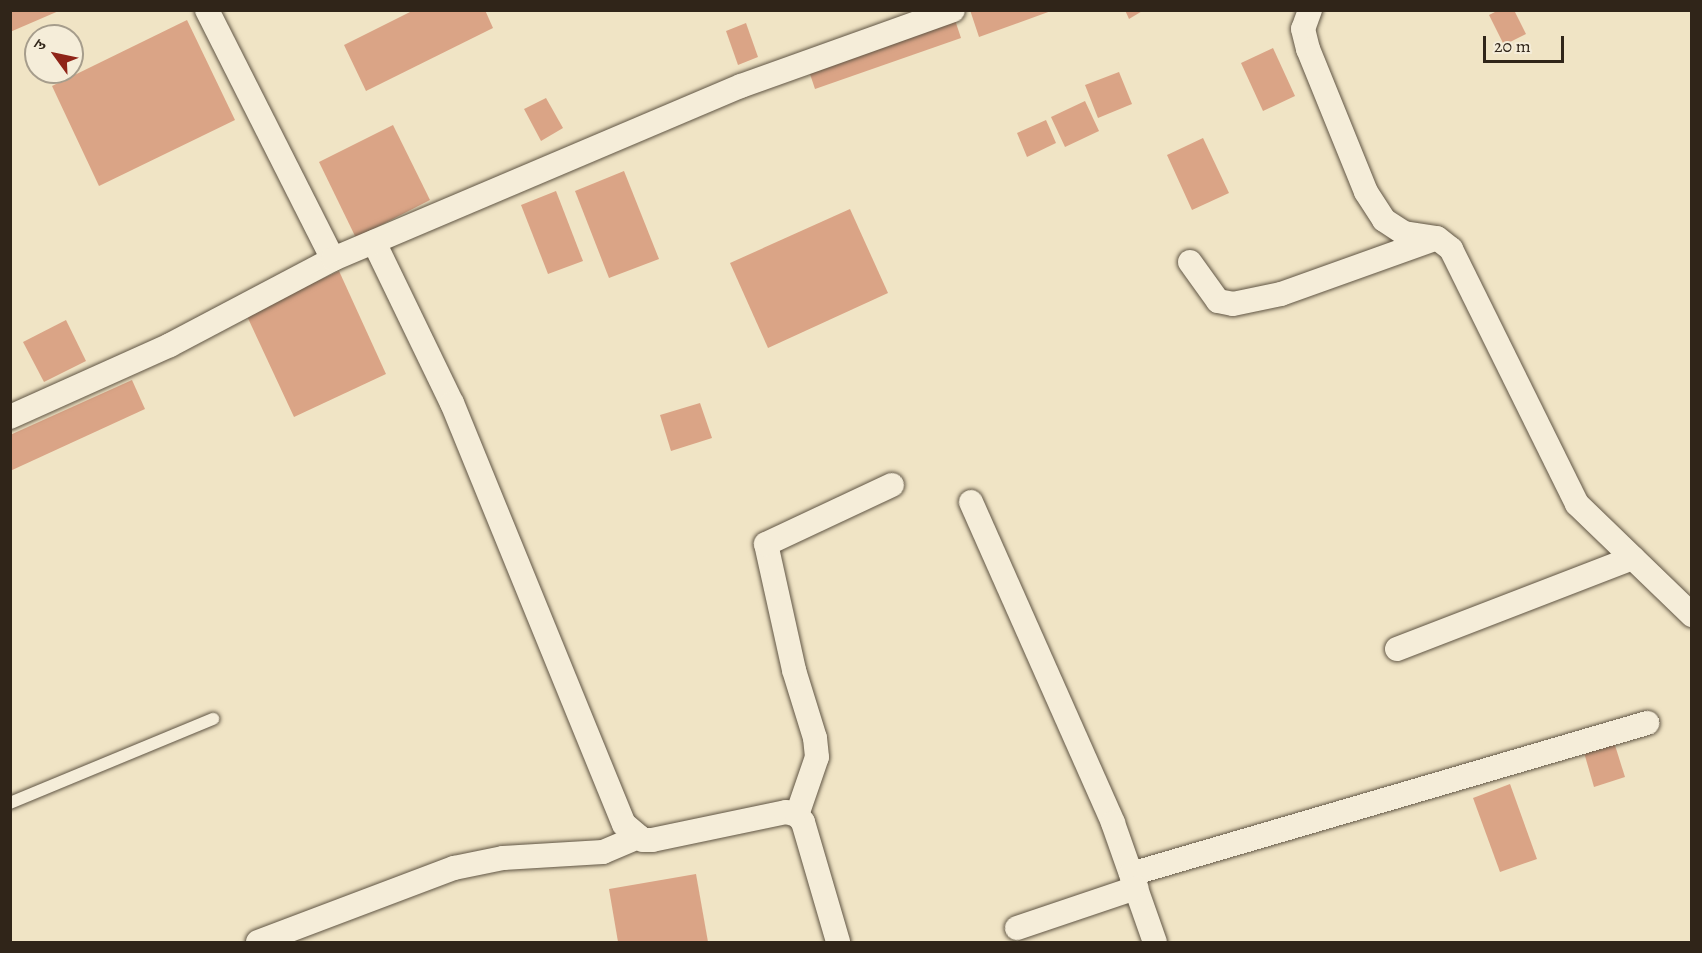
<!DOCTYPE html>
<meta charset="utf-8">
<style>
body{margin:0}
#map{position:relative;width:1702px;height:953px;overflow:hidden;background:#f0e4c5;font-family:Alegreya,"Noto Serif Devanagari",serif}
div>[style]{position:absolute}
.building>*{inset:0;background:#daa486}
.roads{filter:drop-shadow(0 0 2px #605544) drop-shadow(0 0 2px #605544)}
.lane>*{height:12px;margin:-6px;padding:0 6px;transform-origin:6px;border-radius:6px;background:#f5edd9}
.street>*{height:24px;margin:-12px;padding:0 12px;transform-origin:12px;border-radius:12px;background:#f5edd9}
span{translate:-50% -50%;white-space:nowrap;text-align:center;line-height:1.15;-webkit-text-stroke:4.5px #f5edd9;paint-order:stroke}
.frame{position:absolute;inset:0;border:12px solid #302519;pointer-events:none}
.north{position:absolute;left:24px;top:24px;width:60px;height:60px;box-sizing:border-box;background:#f5edd9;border:2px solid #a69d8c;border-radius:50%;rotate:303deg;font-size:16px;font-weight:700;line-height:24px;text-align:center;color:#302519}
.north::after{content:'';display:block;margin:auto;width:21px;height:27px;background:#8f2418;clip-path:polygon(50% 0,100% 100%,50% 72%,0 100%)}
.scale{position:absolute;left:1483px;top:36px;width:81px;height:27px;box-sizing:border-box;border:3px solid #302519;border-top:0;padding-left:8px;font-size:18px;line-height:21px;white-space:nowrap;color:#302519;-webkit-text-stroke:4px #f5edd9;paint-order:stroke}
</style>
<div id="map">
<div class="building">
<i style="clip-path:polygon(10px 10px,61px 10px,10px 32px)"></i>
<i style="clip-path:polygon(414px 10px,485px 10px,493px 28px,366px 91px,344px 45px)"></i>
<i style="clip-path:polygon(970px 10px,1051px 10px,1051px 11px,979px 37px)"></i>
<i style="clip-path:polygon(1125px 10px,1144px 10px,1129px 19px)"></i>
<i style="clip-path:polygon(1499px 10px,1514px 10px,1526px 34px,1504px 45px,1489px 15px)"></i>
<i style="clip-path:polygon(953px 14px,961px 38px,815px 89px,807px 65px)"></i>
<i style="clip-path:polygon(187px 20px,235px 120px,99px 186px,52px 86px)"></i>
<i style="clip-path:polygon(746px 23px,758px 57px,738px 65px,726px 31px)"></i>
<i style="clip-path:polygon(1273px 48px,1295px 96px,1263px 111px,1241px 63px)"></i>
<i style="clip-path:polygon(1119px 72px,1132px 104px,1098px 118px,1085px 85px)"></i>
<i style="clip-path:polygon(546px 98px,563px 128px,541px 141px,524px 109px)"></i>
<i style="clip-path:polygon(1085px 101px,1099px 131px,1065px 147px,1051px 117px)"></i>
<i style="clip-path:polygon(1046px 120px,1056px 143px,1027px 157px,1017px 133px)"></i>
<i style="clip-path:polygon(393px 125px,430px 200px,356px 238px,319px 162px)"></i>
<i style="clip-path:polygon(1203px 138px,1229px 193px,1192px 210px,1167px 155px)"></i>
<i style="clip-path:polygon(624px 171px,659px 259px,609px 278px,575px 191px)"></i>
<i style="clip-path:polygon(556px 191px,583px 261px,548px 274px,521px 205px)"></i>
<i style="clip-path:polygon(850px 209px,888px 293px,768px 348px,730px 263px)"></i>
<i style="clip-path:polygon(339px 271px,386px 374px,294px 417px,246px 314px)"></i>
<i style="clip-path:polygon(66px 320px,86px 361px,44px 382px,23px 342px)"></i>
<i style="clip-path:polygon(132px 380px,145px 409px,10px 471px,10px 435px)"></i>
<i style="clip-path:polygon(700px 403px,712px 438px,671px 451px,660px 415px)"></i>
<i style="clip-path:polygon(1613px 739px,1625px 777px,1594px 787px,1583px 749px)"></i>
<i style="clip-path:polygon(1510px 784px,1537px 859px,1500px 872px,1473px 798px)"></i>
<i style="clip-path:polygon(696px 874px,708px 942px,618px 942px,609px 889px)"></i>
</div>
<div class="roads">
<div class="lane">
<i style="left:10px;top:803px;width:220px;rotate:-22.5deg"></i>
</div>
<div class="street">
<i style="left:207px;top:10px;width:279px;rotate:63.2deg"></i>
<i style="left:1310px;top:10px;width:20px;rotate:110deg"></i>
<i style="left:1303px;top:29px;width:21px;rotate:76deg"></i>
<i style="left:1308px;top:49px;width:154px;rotate:67.9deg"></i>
<i style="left:1366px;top:192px;width:33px;rotate:57deg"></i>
<i style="left:1384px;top:220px;width:24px;rotate:33deg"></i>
<i style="left:1404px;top:233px;width:33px;rotate:9deg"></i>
<i style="left:1437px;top:238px;width:18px;rotate:38deg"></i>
<i style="left:1451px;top:249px;width:284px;rotate:63.7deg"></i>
<i style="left:1577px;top:504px;width:160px;rotate:44deg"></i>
<i style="left:374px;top:242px;width:179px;rotate:64.2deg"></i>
<i style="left:452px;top:403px;width:455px;rotate:67.8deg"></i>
<i style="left:624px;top:824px;width:25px;rotate:40deg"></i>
<i style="left:643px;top:840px;width:9px"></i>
<i style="left:652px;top:840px;width:137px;rotate:-11.8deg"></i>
<i style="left:786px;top:812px;width:11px;rotate:15deg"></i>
<i style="left:797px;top:815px;width:9px;rotate:49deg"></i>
<i style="left:803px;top:822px;width:125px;rotate:73.7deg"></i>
<i style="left:1190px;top:262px;width:48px;rotate:54.3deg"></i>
<i style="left:1218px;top:301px;width:15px;rotate:11deg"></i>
<i style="left:1233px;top:304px;width:49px;rotate:-11.8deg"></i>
<i style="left:1281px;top:294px;width:164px;rotate:-19.7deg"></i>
<i style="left:10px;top:417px;width:175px;rotate:-24.2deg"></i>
<i style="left:170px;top:345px;width:184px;rotate:-27.8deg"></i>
<i style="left:333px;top:259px;width:443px;rotate:-23deg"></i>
<i style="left:741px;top:86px;width:225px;rotate:-19.7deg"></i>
<i style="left:971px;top:502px;width:351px;rotate:66.1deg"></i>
<i style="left:1113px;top:823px;width:126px;rotate:70.6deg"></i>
<i style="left:1397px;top:649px;width:253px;rotate:-21.1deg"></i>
<i style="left:797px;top:815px;width:61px;rotate:-71deg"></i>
<i style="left:817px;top:757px;width:19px;rotate:-96deg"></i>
<i style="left:815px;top:738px;width:71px;rotate:-107.2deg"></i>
<i style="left:794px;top:670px;width:129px;rotate:-102.5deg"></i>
<i style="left:766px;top:544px;width:139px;rotate:-25.1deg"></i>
<i style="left:1131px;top:874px;width:538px;rotate:-16.31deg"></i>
<i style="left:1017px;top:928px;width:126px;rotate:-18.6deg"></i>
<i style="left:258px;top:942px;width:210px;rotate:-20.7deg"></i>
<i style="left:454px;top:868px;width:50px;rotate:-11.5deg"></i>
<i style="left:503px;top:858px;width:100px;rotate:-3.4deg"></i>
<i style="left:603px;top:852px;width:39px;rotate:-23deg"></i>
</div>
</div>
<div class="frame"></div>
<div class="north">उ</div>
<div class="scale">20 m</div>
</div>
